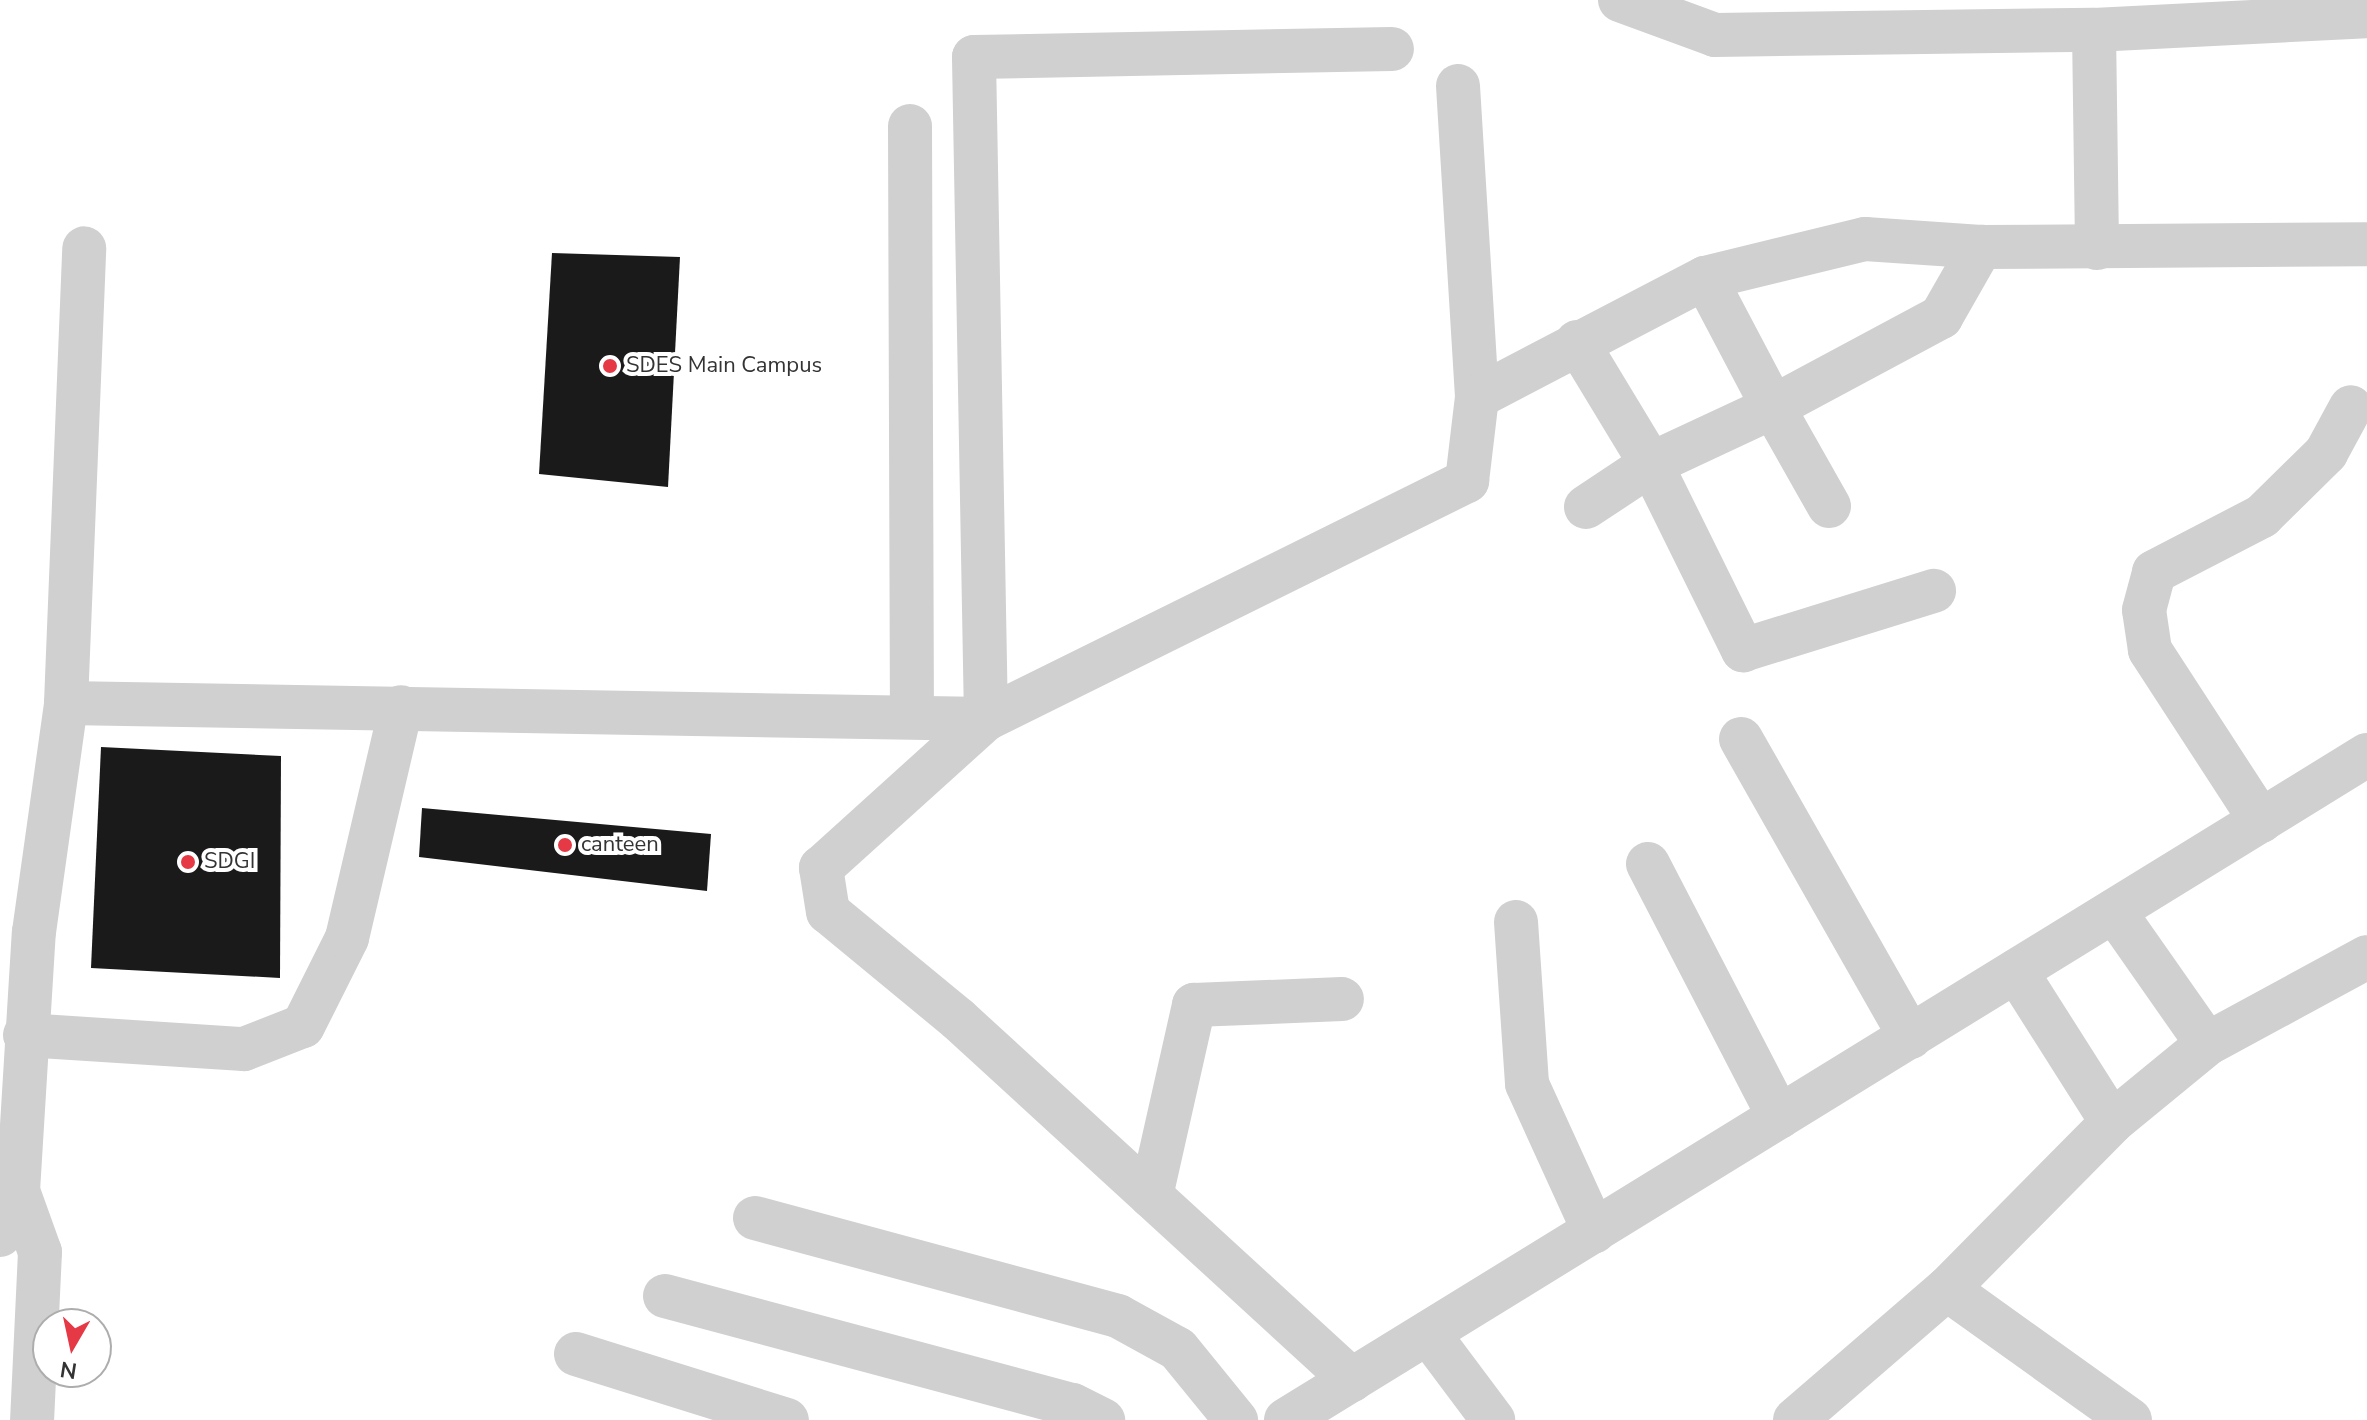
<!DOCTYPE html>
<style>
body{margin:0}
#map{position:relative;width:2367px;height:1420px;overflow:hidden;background:#fff;font-family:"Nunito Sans",sans-serif}
div>[style]{position:absolute}
.building>*{inset:0;background:#1a1a1a}
.minor>*{height:44px;margin:-22px;padding:0 22px;transform-origin:22px;border-radius:22px;background:#d0d0d0}
.dots>*{width:22px;height:22px;translate:-50% -50%;box-sizing:border-box;border:4px solid #fff;border-radius:50%}
span{translate:-50% -50%;white-space:nowrap;text-align:center;line-height:1.15;-webkit-text-stroke:8px #fff;paint-order:stroke}
.poi-label{font-size:22px;color:#333}
.left{translate:0 -50%;text-align:left}
.north{position:absolute;left:32px;top:1308px;width:80px;height:80px;box-sizing:border-box;background:#fff;border:2px solid #adadad;border-radius:50%;rotate:189deg;font-size:22px;font-weight:700;line-height:32px;text-align:center;color:#333}
.north::after{content:'';display:block;margin:auto;width:28px;height:36px;background:#e63946;clip-path:polygon(50% 0,100% 100%,50% 72%,0 100%)}
</style>
<div id="map">
<div class="building">
<i style="clip-path:polygon(552px 253px,680px 257px,668px 487px,539px 474px)"></i>
<i style="clip-path:polygon(101px 747px,281px 756px,280px 978px,91px 968px)"></i>
<i style="clip-path:polygon(422px 808px,711px 834px,707px 891px,419px 857px)"></i>
</div>
<div class="minor">
<i style="left:1620px;top:0;width:101px;rotate:20.2deg"></i>
<i style="left:1715px;top:35px;width:379px;rotate:-0.8deg"></i>
<i style="left:2094px;top:30px;width:273px;rotate:-2.9deg"></i>
<i style="left:2094px;top:30px;width:218px;rotate:89.2deg"></i>
<i style="left:1458px;top:86px;width:312px;rotate:86.5deg"></i>
<i style="left:910px;top:126px;width:591px;rotate:89.81deg"></i>
<i style="left:1577px;top:342px;width:143px;rotate:58.8deg"></i>
<i style="left:1651px;top:464px;width:208px;rotate:63.7deg"></i>
<i style="left:1743px;top:650px;width:200px;rotate:-17.2deg"></i>
<i style="left:1829px;top:506px;width:114px;rotate:-119.5deg"></i>
<i style="left:1773px;top:407px;width:191px;rotate:-28.2deg"></i>
<i style="left:1941px;top:317px;width:81px;rotate:-60.3deg"></i>
<i style="left:1586px;top:507px;width:78px;rotate:-33.5deg"></i>
<i style="left:1651px;top:464px;width:135px;rotate:-25deg"></i>
<i style="left:1773px;top:407px;width:146px;rotate:-117.8deg"></i>
<i style="left:66px;top:703px;width:920px;rotate:1deg"></i>
<i style="left:986px;top:719px;width:537px;rotate:-26.33deg"></i>
<i style="left:1467px;top:481px;width:85px;rotate:-83.2deg"></i>
<i style="left:1477px;top:397px;width:257px;rotate:-27.6deg"></i>
<i style="left:1705px;top:278px;width:165px;rotate:-13.7deg"></i>
<i style="left:1865px;top:239px;width:116px;rotate:3.9deg"></i>
<i style="left:1981px;top:247px;width:386px;rotate:-0.4deg"></i>
<i style="left:1741px;top:739px;width:343px;rotate:60.4deg"></i>
<i style="left:2261px;top:821px;width:204px;rotate:-123deg"></i>
<i style="left:2150px;top:650px;width:40px;rotate:-98.5deg"></i>
<i style="left:2144px;top:610px;width:39px;rotate:-75deg"></i>
<i style="left:2154px;top:572px;width:122px;rotate:-27.4deg"></i>
<i style="left:2262px;top:516px;width:90px;rotate:-44.5deg"></i>
<i style="left:2326px;top:453px;width:52px;rotate:-61.5deg"></i>
<i style="left:1648px;top:864px;width:285px;rotate:62.6deg"></i>
<i style="left:2114px;top:911px;width:162px;rotate:55deg"></i>
<i style="left:1516px;top:922px;width:162px;rotate:86.1deg"></i>
<i style="left:1527px;top:1084px;width:162px;rotate:65.5deg"></i>
<i style="left:2016px;top:971px;width:179px;rotate:57.6deg"></i>
<i style="left:25px;top:1035px;width:219px;rotate:3.7deg"></i>
<i style="left:244px;top:1049px;width:63px;rotate:-21.3deg"></i>
<i style="left:303px;top:1026px;width:98px;rotate:-63.4deg"></i>
<i style="left:347px;top:938px;width:237px;rotate:-76.8deg"></i>
<i style="left:18px;top:1191px;width:259px;rotate:-86.5deg"></i>
<i style="left:34px;top:932px;width:231px;rotate:-82deg"></i>
<i style="left:66px;top:703px;width:455px;rotate:-87.7deg"></i>
<i style="left:1151px;top:1196px;width:196px;rotate:-77.3deg"></i>
<i style="left:1194px;top:1005px;width:148px;rotate:-2.3deg"></i>
<i style="left:755px;top:1218px;width:376px;rotate:15.1deg"></i>
<i style="left:1118px;top:1316px;width:68px;rotate:28.8deg"></i>
<i style="left:1178px;top:1349px;width:92px;rotate:50.8deg"></i>
<i style="left:0;top:1235px;width:48px;rotate:-67.8deg"></i>
<i style="left:18px;top:1191px;width:65px;rotate:70.2deg"></i>
<i style="left:40px;top:1252px;width:168px;rotate:92.7deg"></i>
<i style="left:1947px;top:1289px;width:225px;rotate:35.6deg"></i>
<i style="left:665px;top:1296px;width:422px;rotate:15deg"></i>
<i style="left:1073px;top:1405px;width:34px;rotate:27deg"></i>
<i style="left:1428px;top:1333px;width:109px;rotate:53.2deg"></i>
<i style="left:576px;top:1354px;width:221px;rotate:17.4deg"></i>
<i style="left:1352px;top:1380px;width:534px;rotate:-137.5deg"></i>
<i style="left:958px;top:1019px;width:168px;rotate:-140.5deg"></i>
<i style="left:828px;top:912px;width:45px;rotate:-99deg"></i>
<i style="left:821px;top:868px;width:222px;rotate:-42.1deg"></i>
<i style="left:986px;top:719px;width:662px;rotate:-91.04deg"></i>
<i style="left:974px;top:57px;width:418px;rotate:-1.1deg"></i>
<i style="left:1286px;top:1420px;width:1269px;rotate:-31.6deg"></i>
<i style="left:1795px;top:1420px;width:201px;rotate:-40.8deg"></i>
<i style="left:1947px;top:1289px;width:235px;rotate:-45.3deg"></i>
<i style="left:2112px;top:1122px;width:123px;rotate:-39.4deg"></i>
<i style="left:2207px;top:1044px;width:182px;rotate:-28.5deg"></i>
</div>
<div class="dots">
<i style="left:610px;top:366px;background:#e63946"></i>
<i style="left:565px;top:845px;background:#e63946"></i>
<i style="left:188px;top:862px;background:#e63946"></i>
</div>
<div class="poi-label">
<span class="left" style="left:626px;top:366px">SDES Main Campus</span>
<span class="left" style="left:581px;top:845px">canteen</span>
<span class="left" style="left:204px;top:862px">SDGI</span>
</div>
<div class="north">N</div>
</div>
